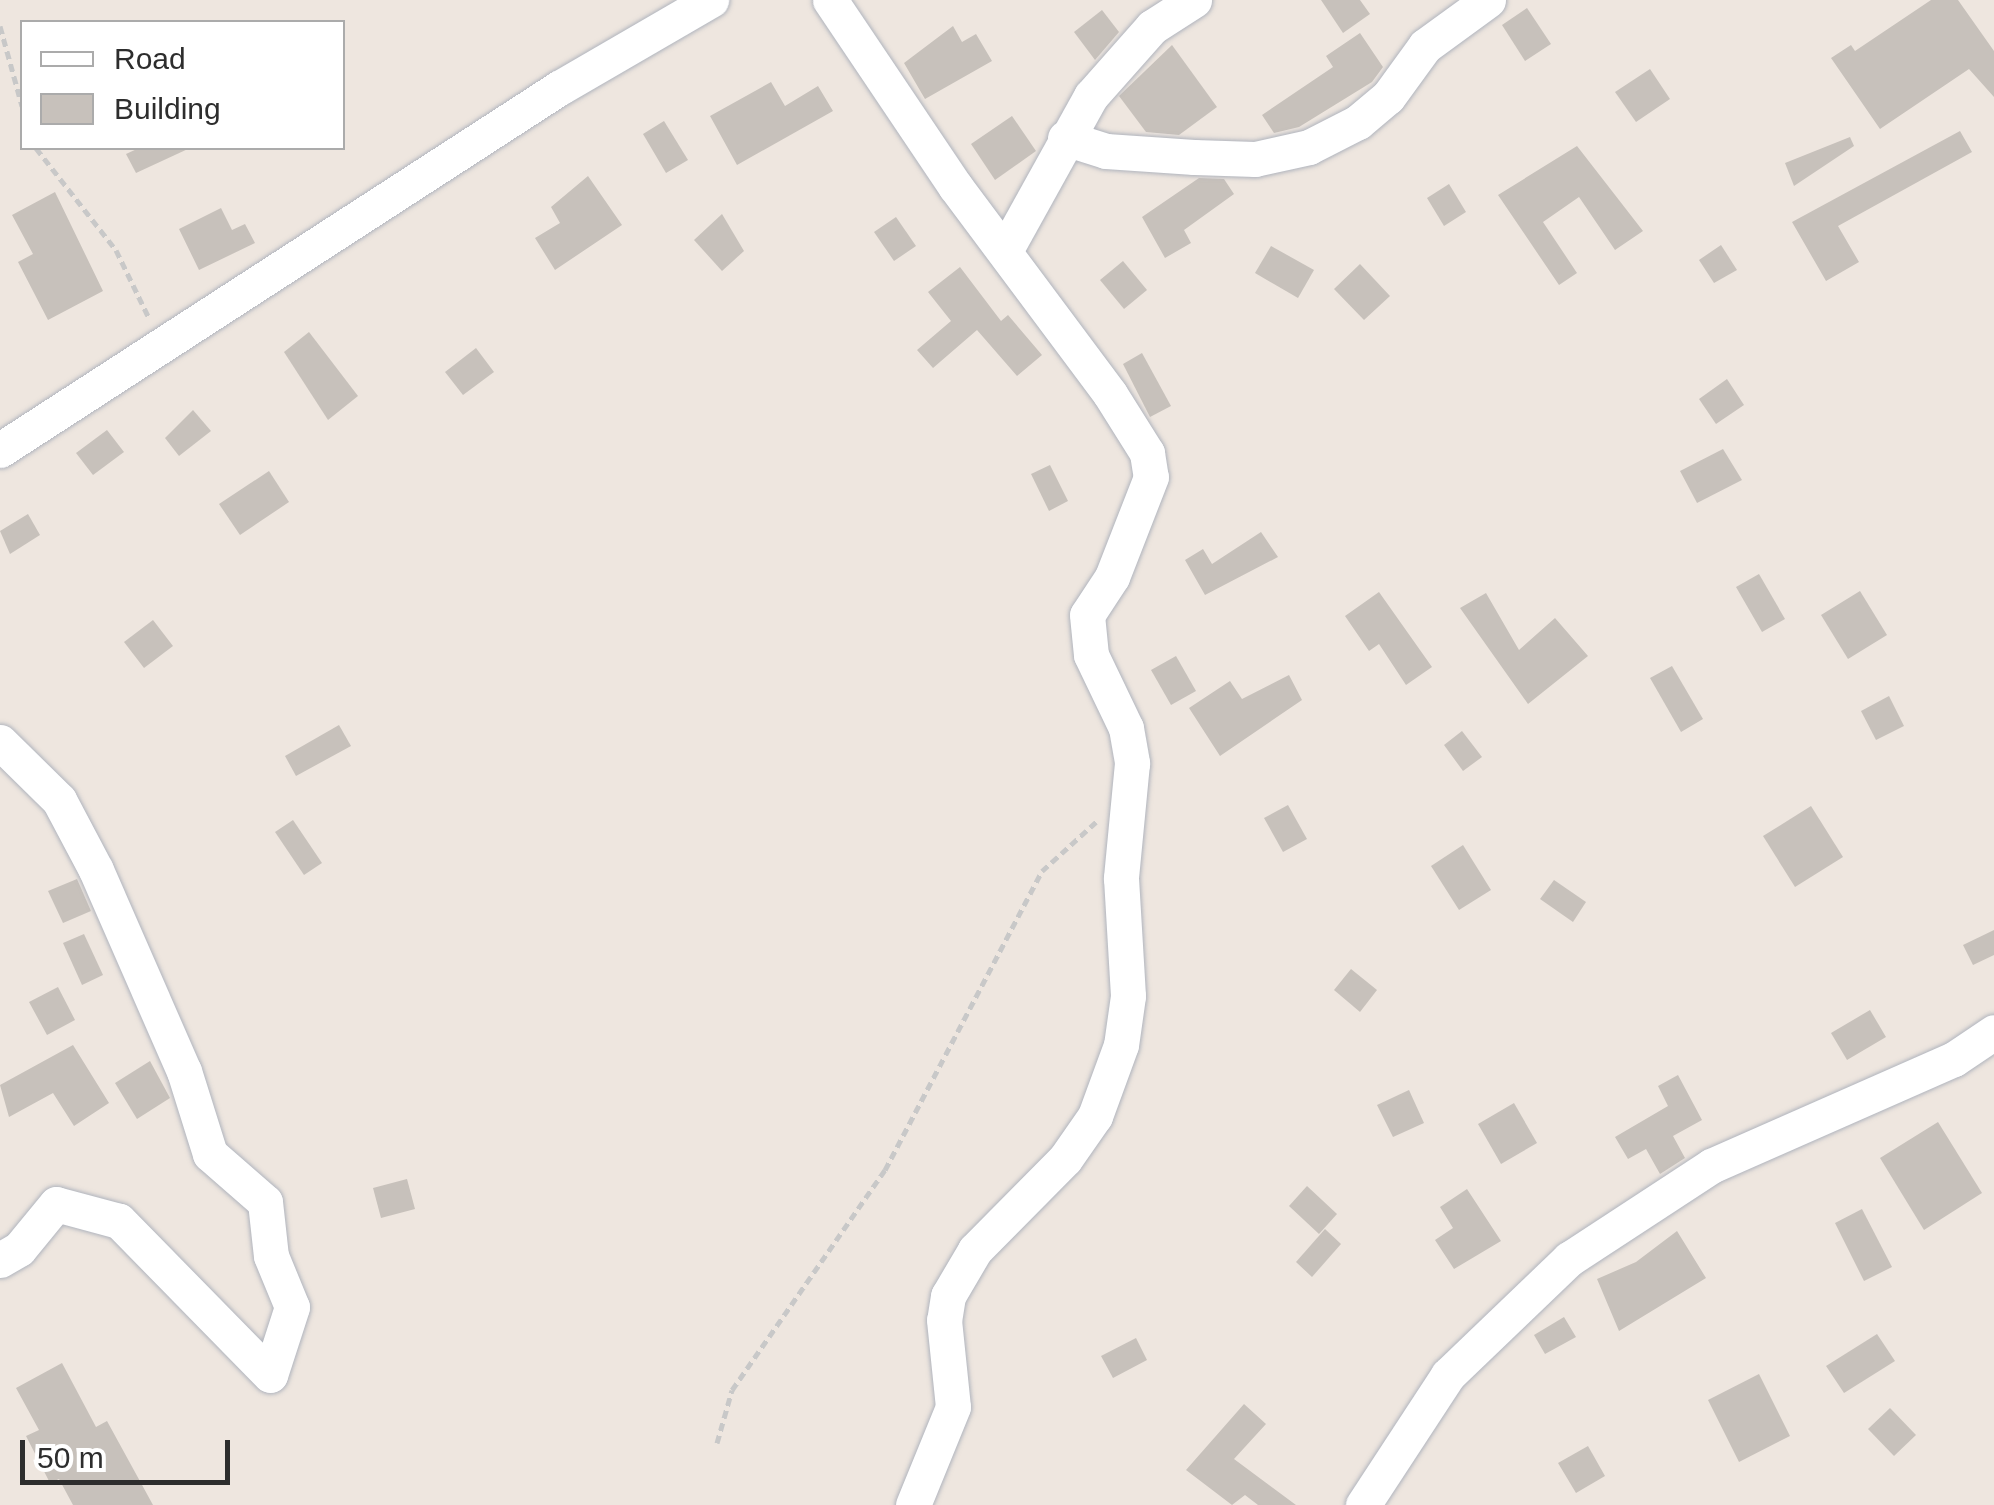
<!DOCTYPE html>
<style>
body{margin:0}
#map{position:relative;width:1994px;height:1505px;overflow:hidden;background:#eee6df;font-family:Arial,sans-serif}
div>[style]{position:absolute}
.building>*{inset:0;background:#c7c1bb}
.path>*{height:5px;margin-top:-2.5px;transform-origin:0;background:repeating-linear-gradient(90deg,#c8c8c8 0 8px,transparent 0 13px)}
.roads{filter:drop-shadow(0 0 2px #b0b4bd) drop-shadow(0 0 2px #b0b4bd)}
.minor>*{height:35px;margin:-17.5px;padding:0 17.5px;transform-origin:17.5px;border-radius:17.5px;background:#fff}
span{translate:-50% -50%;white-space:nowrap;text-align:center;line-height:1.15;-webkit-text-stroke:8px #fff;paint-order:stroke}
.legend{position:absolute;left:20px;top:20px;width:325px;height:130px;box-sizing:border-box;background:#fff;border:2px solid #ababab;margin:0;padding:12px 18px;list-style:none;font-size:30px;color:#2d2d2d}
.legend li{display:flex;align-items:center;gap:20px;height:50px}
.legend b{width:50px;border:2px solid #ababab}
.scale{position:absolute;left:20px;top:1440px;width:210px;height:45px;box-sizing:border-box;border:5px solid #2d2d2d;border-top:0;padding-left:12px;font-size:30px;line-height:35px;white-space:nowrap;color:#2d2d2d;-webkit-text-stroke:8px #fff;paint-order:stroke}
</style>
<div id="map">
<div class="building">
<i style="clip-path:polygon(1321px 0,1360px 0,1370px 14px,1343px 33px)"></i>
<i style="clip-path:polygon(1931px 0,1958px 0,1994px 51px,1994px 97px,1969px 69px,1880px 129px,1831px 58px,1851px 45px,1855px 51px)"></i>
<i style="clip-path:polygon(1527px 8px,1551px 44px,1525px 61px,1502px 25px)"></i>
<i style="clip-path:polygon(1102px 10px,1119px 32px,1095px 60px,1074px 32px)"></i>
<i style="clip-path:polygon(953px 26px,962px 42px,976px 34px,992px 61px,925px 99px,904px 63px)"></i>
<i style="clip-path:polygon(1360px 33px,1383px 67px,1372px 82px,1299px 127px,1274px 133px,1262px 115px,1333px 67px,1326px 56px)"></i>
<i style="clip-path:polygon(1172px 45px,1217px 107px,1179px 135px,1146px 132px,1119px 96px)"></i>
<i style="clip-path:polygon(1650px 69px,1670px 99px,1636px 122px,1615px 92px)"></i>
<i style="clip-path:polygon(771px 82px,785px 106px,818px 86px,833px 111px,737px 165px,710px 116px)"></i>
<i style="clip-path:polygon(1012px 116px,1036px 151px,995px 180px,971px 144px)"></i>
<i style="clip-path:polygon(664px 121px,688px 160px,666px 173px,643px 134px)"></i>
<i style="clip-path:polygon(1960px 131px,1972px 152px,1838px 226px,1859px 262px,1826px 281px,1792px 222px)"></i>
<i style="clip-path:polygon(1850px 137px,1854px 146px,1794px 186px,1785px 163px)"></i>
<i style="clip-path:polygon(1577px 146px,1643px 231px,1615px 250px,1579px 197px,1543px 222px,1577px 273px,1559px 285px,1498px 195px)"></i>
<i style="clip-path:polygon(139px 148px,190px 148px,136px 173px,126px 154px)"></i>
<i style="clip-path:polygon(588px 176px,622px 225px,555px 270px,535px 238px,560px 223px,551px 207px)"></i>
<i style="clip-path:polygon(1199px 178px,1224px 179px,1234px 194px,1184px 230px,1191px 243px,1165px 258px,1142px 217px)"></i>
<i style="clip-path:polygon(1449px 184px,1466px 212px,1444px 226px,1427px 198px)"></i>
<i style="clip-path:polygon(55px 192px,103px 291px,48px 320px,18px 262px,33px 254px,12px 215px)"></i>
<i style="clip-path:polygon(221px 208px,232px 230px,245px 224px,255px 243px,199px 270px,179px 229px)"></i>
<i style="clip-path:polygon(722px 214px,744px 251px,722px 271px,694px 240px)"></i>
<i style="clip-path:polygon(896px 217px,916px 246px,894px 261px,874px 232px)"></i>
<i style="clip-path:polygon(1721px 245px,1737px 270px,1714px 283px,1699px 260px)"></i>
<i style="clip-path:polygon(1271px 246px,1314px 270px,1298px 298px,1255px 273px)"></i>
<i style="clip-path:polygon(1123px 261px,1147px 290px,1124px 309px,1100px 280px)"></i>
<i style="clip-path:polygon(1360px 264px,1390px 296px,1364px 320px,1334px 289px)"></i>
<i style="clip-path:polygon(960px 267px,1001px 321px,1008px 315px,1042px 355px,1017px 376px,977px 330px,933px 368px,917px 350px,951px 321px,928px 292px)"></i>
<i style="clip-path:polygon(309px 332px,358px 396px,328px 420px,284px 352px)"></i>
<i style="clip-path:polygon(476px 348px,494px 372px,463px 395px,445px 372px)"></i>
<i style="clip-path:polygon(1142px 353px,1171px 406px,1150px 417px,1123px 364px)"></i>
<i style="clip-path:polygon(1727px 379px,1744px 405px,1716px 424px,1699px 399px)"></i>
<i style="clip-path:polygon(193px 410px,211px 431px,179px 456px,165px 438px)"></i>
<i style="clip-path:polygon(107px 430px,124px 452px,93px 475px,76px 453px)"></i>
<i style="clip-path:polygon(1723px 449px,1742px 480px,1697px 503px,1680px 471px)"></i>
<i style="clip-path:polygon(1050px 465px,1068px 501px,1049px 511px,1031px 474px)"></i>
<i style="clip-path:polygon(269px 471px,289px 502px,240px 535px,219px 504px)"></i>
<i style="clip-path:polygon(28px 514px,40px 535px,10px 554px,0 531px)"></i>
<i style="clip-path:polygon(1261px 532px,1278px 557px,1205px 595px,1185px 560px,1203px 549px,1212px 564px)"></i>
<i style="clip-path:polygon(1759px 574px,1785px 619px,1762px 632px,1736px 587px)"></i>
<i style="clip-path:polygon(1860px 591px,1887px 635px,1848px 659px,1821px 615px)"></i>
<i style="clip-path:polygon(1379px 592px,1432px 667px,1406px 685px,1379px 644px,1369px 651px,1345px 616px)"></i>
<i style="clip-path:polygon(1486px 593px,1519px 650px,1555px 618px,1588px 656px,1528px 704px,1460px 608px)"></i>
<i style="clip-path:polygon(153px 620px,173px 646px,144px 668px,124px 642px)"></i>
<i style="clip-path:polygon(1176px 656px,1196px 691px,1171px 705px,1151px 670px)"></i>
<i style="clip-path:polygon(1672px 666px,1703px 719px,1681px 732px,1650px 678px)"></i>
<i style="clip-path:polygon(1289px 675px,1302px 700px,1220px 756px,1189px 708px,1230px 681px,1242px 699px)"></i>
<i style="clip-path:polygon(1889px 696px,1904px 726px,1876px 740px,1861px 711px)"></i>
<i style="clip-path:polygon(339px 725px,351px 746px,296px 776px,285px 756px)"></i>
<i style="clip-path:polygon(1462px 731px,1482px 757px,1463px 771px,1444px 745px)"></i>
<i style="clip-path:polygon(1288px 805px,1307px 839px,1283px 852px,1264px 818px)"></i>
<i style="clip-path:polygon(1811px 806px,1843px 857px,1795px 887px,1763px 836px)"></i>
<i style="clip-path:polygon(293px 820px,322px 863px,304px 875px,275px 832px)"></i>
<i style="clip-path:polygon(1463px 845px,1491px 890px,1459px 910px,1431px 866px)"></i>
<i style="clip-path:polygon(77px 879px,91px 911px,63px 923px,48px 891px)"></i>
<i style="clip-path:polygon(1554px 880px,1586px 902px,1573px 922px,1540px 899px)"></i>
<i style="clip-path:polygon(1994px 930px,1994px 955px,1973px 965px,1963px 945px)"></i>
<i style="clip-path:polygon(84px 934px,103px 975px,82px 985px,63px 943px)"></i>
<i style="clip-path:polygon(1351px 969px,1377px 990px,1360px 1012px,1334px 990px)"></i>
<i style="clip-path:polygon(58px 987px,75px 1020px,47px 1035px,29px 1002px)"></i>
<i style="clip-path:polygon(1870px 1010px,1886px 1037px,1847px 1060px,1831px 1033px)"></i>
<i style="clip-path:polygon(73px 1045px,109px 1103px,74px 1126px,53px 1093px,9px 1117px,0 1085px)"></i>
<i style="clip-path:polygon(150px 1061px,170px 1098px,137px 1119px,115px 1083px)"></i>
<i style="clip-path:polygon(1678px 1075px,1702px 1120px,1673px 1136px,1685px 1158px,1660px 1174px,1646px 1149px,1628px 1159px,1615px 1137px,1668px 1106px,1658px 1086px)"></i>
<i style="clip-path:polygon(1409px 1090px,1424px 1123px,1393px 1137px,1377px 1105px)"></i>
<i style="clip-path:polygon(1514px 1103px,1537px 1143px,1501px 1164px,1478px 1124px)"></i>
<i style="clip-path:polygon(1938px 1122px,1982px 1193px,1924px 1230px,1880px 1158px)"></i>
<i style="clip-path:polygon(407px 1179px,415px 1209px,381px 1218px,373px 1188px)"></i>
<i style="clip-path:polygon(1307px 1186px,1337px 1214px,1319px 1234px,1289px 1206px)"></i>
<i style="clip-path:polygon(1467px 1189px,1501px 1241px,1454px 1269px,1435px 1240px,1453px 1228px,1440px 1207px)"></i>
<i style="clip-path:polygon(1862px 1209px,1892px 1267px,1864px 1281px,1835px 1223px)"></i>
<i style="clip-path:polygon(1325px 1229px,1341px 1244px,1312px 1277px,1296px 1262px)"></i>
<i style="clip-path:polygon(1677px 1231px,1706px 1278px,1619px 1331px,1597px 1279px,1636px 1262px)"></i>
<i style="clip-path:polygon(1564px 1317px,1576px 1337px,1545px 1354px,1534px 1335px)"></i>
<i style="clip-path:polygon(1877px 1334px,1895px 1361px,1844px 1393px,1826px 1366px)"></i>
<i style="clip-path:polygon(1136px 1338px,1147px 1360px,1113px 1378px,1101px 1356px)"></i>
<i style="clip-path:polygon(62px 1363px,96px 1427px,107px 1421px,153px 1505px,73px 1505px,59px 1479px,50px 1483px,26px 1436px,39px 1430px,16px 1388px)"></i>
<i style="clip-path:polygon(1759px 1374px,1790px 1436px,1739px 1462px,1708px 1400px)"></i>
<i style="clip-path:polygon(1244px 1404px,1266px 1424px,1234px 1459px,1296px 1505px,1258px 1505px,1245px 1495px,1232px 1505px,1186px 1470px)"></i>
<i style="clip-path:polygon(1890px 1408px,1916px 1435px,1894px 1456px,1868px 1429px)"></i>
<i style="clip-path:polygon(1588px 1446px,1605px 1476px,1576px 1493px,1558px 1463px)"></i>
</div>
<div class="path">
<i style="left:0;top:26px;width:83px;rotate:74.6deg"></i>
<i style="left:36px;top:148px;width:130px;rotate:51.9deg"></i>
<i style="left:116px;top:250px;width:76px;rotate:64.1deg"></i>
<i style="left:717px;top:1443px;width:55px;rotate:-74.2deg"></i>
<i style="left:732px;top:1390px;width:268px;rotate:-55.2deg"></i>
<i style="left:885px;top:1170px;width:338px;rotate:-62.3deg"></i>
<i style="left:1042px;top:871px;width:73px;rotate:-42.2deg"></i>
</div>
<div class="roads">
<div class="minor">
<i style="left:830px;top:0;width:224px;rotate:56.1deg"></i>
<i style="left:955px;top:186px;width:259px;rotate:53.3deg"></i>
<i style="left:1110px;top:394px;width:70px;rotate:57.9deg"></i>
<i style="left:1147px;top:453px;width:24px;rotate:81deg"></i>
<i style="left:1151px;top:477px;width:107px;rotate:111.3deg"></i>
<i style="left:1112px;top:577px;width:45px;rotate:123.3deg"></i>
<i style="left:1087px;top:615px;width:40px;rotate:84.3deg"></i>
<i style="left:1091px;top:655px;width:81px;rotate:64.4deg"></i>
<i style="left:1126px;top:728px;width:36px;rotate:80deg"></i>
<i style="left:1132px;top:763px;width:116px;rotate:95.5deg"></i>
<i style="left:1121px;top:878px;width:118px;rotate:86.6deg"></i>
<i style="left:1128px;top:996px;width:49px;rotate:98.1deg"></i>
<i style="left:1121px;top:1045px;width:76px;rotate:110.1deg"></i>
<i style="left:1095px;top:1116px;width:52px;rotate:124.9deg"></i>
<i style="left:1065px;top:1159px;width:128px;rotate:134.7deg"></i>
<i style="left:975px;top:1250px;width:53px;rotate:120.4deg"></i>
<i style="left:948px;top:1296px;width:24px;rotate:99deg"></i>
<i style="left:944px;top:1320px;width:87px;rotate:84.1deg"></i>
<i style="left:953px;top:1407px;width:106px;rotate:112.2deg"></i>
<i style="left:1065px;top:138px;width:43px;rotate:17.6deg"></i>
<i style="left:1106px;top:151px;width:88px;rotate:3.9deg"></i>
<i style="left:1194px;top:157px;width:61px;rotate:1.9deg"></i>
<i style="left:1255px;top:159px;width:55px;rotate:-12.5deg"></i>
<i style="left:1309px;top:147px;width:55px;rotate:-27deg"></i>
<i style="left:1358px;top:122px;width:39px;rotate:-40deg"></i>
<i style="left:1388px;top:97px;width:63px;rotate:-54deg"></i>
<i style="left:1425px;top:46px;width:78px;rotate:-36.1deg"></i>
<i style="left:1005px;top:251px;width:177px;rotate:-61deg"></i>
<i style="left:1091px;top:96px;width:92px;rotate:-48.5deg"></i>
<i style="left:1152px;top:27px;width:50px;rotate:-32.7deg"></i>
<i style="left:0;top:450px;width:666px;rotate:-32.93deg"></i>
<i style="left:559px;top:88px;width:176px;rotate:-30.1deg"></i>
<i style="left:0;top:742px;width:83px;rotate:44.5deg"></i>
<i style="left:59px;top:800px;width:79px;rotate:62.1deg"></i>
<i style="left:96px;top:870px;width:219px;rotate:66.4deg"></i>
<i style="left:184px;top:1071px;width:87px;rotate:72.6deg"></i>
<i style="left:210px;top:1154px;width:73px;rotate:41.1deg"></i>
<i style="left:265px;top:1202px;width:54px;rotate:83.7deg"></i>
<i style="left:271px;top:1256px;width:55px;rotate:67.6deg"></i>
<i style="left:292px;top:1307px;width:71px;rotate:107.9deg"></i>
<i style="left:270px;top:1375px;width:216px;rotate:-134.4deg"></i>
<i style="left:119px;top:1221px;width:65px;rotate:-164.9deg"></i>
<i style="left:56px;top:1204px;width:58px;rotate:129.4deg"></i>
<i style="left:19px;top:1249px;width:22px;rotate:150deg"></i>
<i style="left:1363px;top:1505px;width:155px;rotate:-56.8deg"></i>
<i style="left:1448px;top:1375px;width:168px;rotate:-43.8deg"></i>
<i style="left:1569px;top:1259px;width:170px;rotate:-33.2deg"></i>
<i style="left:1711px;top:1166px;width:266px;rotate:-23.8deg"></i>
<i style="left:1954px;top:1059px;width:48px;rotate:-34deg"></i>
</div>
</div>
<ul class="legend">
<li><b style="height:12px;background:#fff"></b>Road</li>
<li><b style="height:28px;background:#c7c1bb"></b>Building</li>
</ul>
<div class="scale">50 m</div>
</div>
